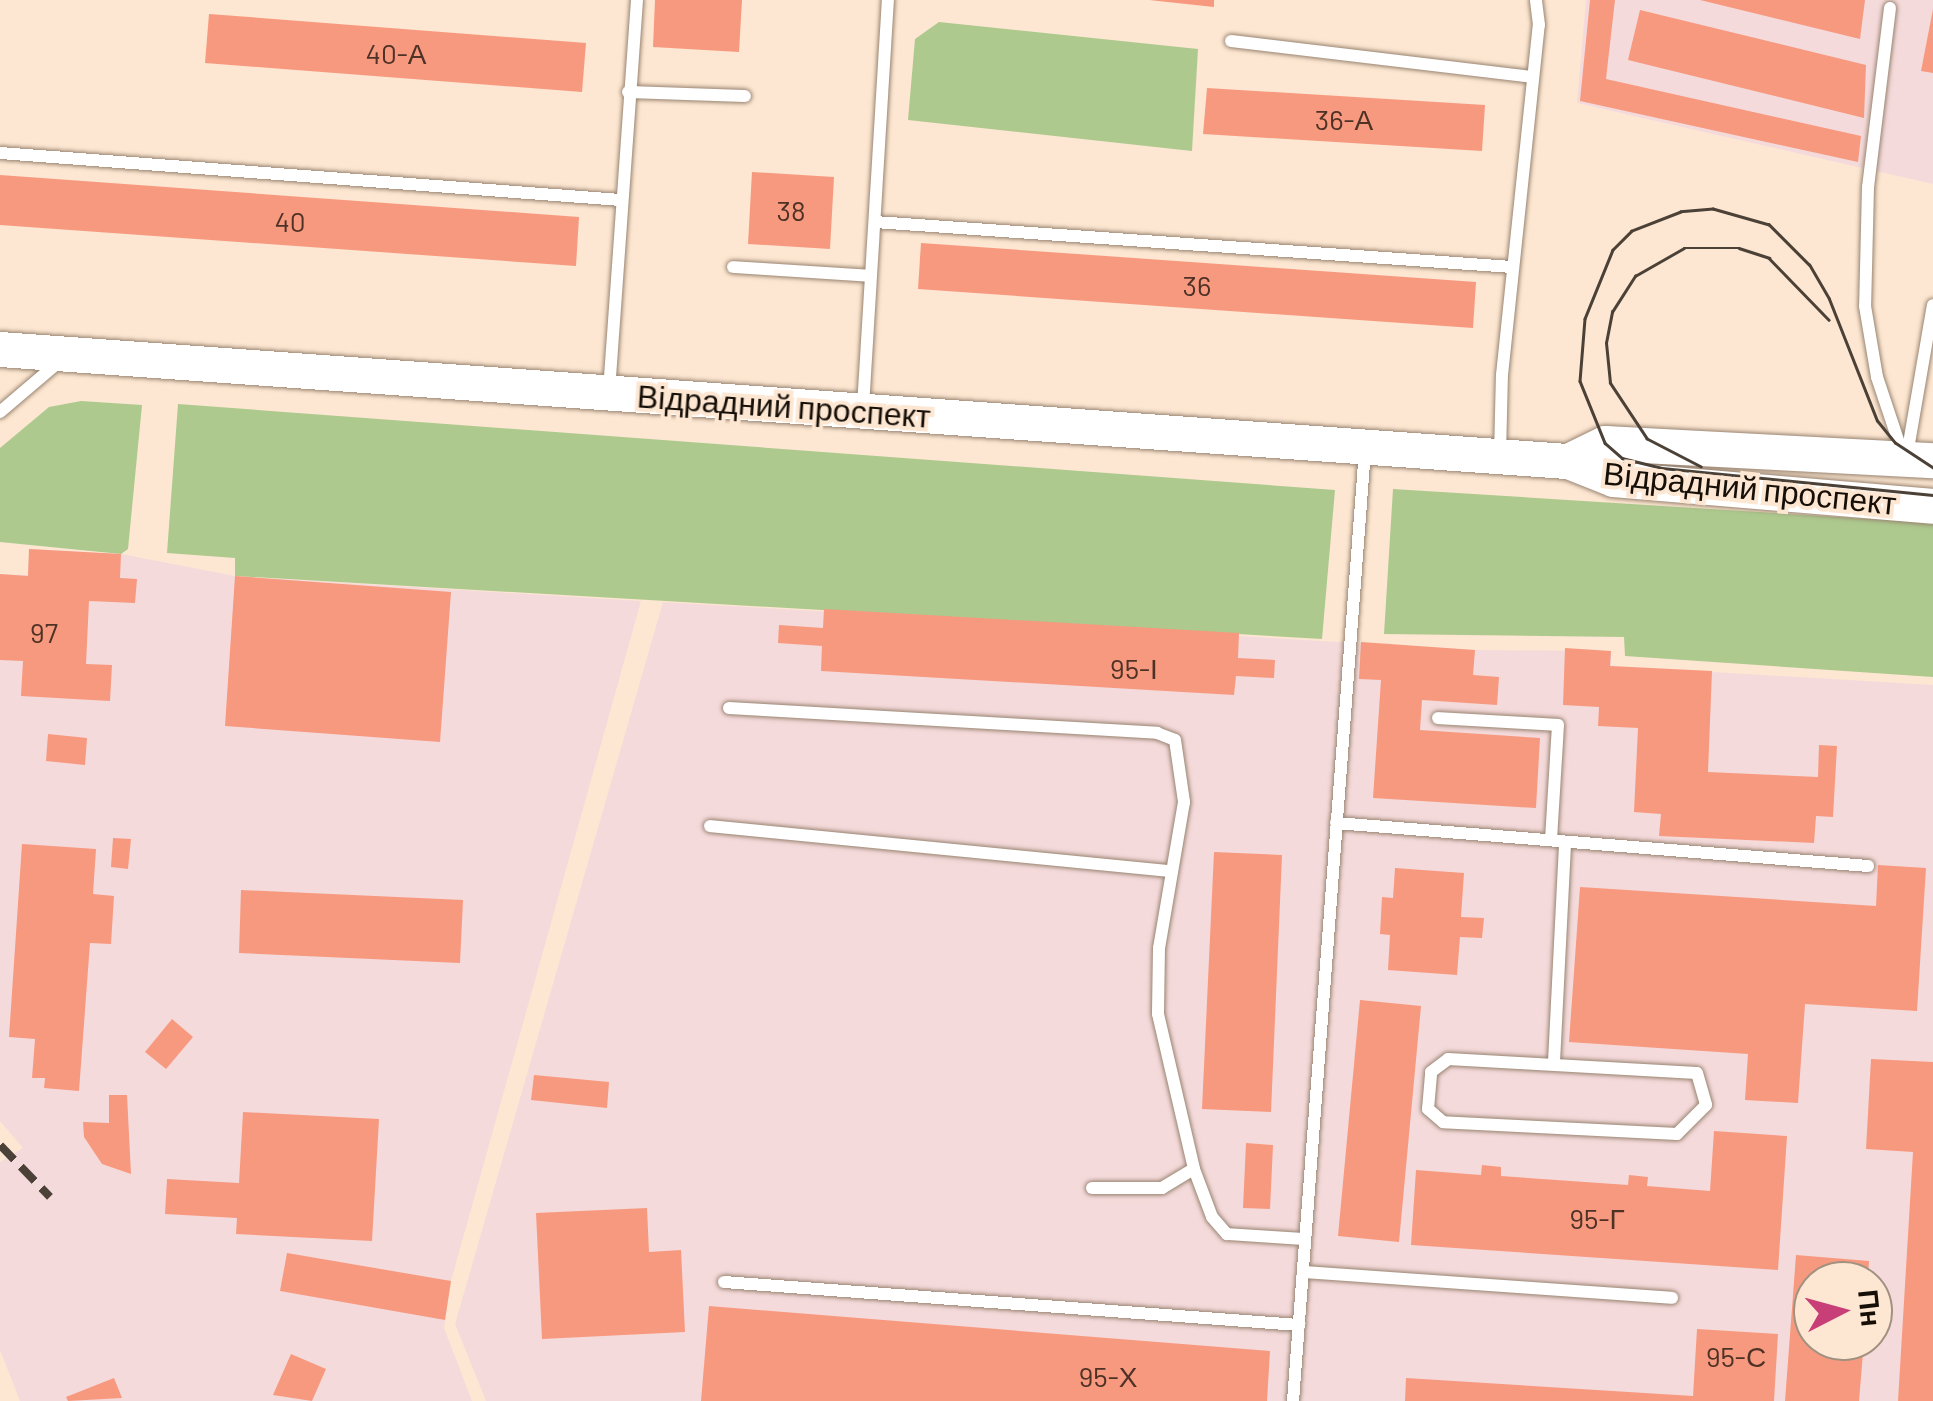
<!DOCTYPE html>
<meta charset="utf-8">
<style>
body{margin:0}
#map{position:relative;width:1933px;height:1401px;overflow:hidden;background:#fde7d2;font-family:Barlow,sans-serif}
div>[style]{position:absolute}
.industrial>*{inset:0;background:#f5dadb}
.green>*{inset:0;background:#adc98e}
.building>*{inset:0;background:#f7997f}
.roads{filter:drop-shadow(0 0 2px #988471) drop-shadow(0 0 2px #988471)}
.lane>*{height:12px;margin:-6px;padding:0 6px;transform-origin:6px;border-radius:6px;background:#fff}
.secondary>*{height:35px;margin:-17.5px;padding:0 17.5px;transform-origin:17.5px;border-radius:17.5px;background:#fff}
.tram>*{height:2.5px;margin:-1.25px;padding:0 1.25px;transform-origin:1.25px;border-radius:1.25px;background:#4c4137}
.rail>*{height:8px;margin-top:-4px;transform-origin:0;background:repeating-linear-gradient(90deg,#4c4137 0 20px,transparent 0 30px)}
span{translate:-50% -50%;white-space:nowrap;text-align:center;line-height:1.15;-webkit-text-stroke:8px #fde7d2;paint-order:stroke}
.number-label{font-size:28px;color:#4e3226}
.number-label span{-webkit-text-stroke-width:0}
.street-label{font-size:32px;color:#160f08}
.north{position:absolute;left:1793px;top:1261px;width:100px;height:100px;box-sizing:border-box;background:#fde7d2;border:2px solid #a19181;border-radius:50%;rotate:84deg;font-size:28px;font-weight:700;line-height:40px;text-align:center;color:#160f08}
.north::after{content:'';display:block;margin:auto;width:35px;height:45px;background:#c83e77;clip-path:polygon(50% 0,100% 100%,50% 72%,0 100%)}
</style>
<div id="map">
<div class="industrial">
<i style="clip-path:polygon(1586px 0,1933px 0,1933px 184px,1577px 103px)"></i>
<i style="clip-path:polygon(29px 549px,121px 554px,235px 576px,641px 601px,451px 1281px,444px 1328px,472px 1401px,20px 1401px,0 1350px,0 1162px,23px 1148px,0 1121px,0 574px,28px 575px)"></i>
<i style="clip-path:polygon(evenodd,663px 602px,1475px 650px,1611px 651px,1611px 666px,1933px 685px,1933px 1401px,486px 1401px,455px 1324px,663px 602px,1813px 1281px,1873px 1281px,1873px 1341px,1813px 1341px,1813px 1281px)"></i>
</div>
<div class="green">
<i style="clip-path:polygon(939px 22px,1198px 49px,1192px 151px,908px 120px,915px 39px)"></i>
<i style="clip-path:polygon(81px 401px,142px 405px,128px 549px,121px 554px,0 542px,0 448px,49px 407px)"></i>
<i style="clip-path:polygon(178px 404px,1335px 490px,1322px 639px,235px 576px,235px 558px,167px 553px)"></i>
<i style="clip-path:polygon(1393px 489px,1933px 523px,1933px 677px,1625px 656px,1624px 637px,1384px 634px)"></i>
</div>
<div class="building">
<i style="clip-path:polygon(655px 0,742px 0,739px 52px,653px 47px)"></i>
<i style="clip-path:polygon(1149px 0,1214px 0,1214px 7px)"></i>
<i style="clip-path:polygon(1590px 0,1615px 0,1606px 79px,1861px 136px,1858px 162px,1580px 101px)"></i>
<i style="clip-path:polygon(1700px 0,1865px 0,1860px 39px)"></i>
<i style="clip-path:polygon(1933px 9px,1933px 73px,1921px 71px)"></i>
<i style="clip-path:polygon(1640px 10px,1866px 65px,1864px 118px,1628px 60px)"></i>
<i style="clip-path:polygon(209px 14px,586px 43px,582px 92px,205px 63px)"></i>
<i style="clip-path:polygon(1207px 88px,1485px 105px,1482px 151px,1203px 134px)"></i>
<i style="clip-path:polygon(752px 172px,834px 177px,830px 249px,748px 244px)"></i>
<i style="clip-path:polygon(0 175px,579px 217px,576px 266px,0 225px)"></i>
<i style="clip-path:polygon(921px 243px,1476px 282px,1473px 328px,918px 289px)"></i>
<i style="clip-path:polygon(29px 549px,121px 554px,120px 578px,137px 579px,135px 603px,89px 601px,86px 664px,112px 665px,110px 701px,21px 696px,23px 661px,0 660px,0 574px,28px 576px)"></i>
<i style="clip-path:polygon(235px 576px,451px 592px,440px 742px,225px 726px)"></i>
<i style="clip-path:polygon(824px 609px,1239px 633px,1238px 658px,1275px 660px,1274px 678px,1236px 676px,1234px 695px,821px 671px,822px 646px,778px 643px,779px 625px,823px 628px)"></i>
<i style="clip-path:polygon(1361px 642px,1475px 650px,1473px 675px,1499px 677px,1497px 705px,1422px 700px,1420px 730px,1540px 738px,1536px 808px,1373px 798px,1381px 680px,1359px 679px)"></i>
<i style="clip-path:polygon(1565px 648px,1611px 651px,1610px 666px,1712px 671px,1708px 772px,1818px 777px,1819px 745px,1837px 746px,1833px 817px,1816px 816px,1814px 843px,1659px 836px,1661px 814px,1634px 812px,1638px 728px,1598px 726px,1599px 707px,1563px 705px)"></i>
<i style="clip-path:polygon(48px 734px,87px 738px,85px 765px,46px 761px)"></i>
<i style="clip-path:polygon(113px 838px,131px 839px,128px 869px,111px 867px)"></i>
<i style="clip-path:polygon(22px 844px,96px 849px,93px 894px,114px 896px,111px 944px,90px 943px,79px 1091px,44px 1088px,45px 1078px,32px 1078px,35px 1039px,9px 1037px)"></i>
<i style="clip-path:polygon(1214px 852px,1282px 855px,1271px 1112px,1202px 1109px)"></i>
<i style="clip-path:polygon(1878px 865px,1926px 868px,1917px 1011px,1805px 1004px,1798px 1103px,1745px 1100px,1748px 1054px,1569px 1042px,1580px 887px,1876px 906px)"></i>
<i style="clip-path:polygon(1395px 868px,1464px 873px,1461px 917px,1484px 918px,1482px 938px,1460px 937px,1457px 975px,1388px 970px,1390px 935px,1380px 934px,1382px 897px,1393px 898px)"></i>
<i style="clip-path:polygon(241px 890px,463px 900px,460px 963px,239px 953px)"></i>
<i style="clip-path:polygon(1360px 1000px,1421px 1006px,1399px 1242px,1338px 1236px)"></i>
<i style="clip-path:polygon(172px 1019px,193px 1037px,166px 1069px,145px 1052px)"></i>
<i style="clip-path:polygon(1871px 1059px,1933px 1062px,1933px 1401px,1898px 1401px,1913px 1152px,1866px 1149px)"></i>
<i style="clip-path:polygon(534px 1075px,609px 1082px,607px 1108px,531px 1100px)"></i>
<i style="clip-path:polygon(109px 1095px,127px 1095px,131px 1174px,102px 1164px,84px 1137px,83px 1122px,109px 1123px)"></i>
<i style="clip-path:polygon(243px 1112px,379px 1119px,372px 1241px,236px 1234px,237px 1218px,165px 1214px,167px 1179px,239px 1183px)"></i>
<i style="clip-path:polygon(1714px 1131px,1787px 1136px,1778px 1270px,1411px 1245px,1416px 1170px,1481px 1175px,1482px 1165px,1501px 1167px,1501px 1176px,1628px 1185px,1629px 1175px,1648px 1177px,1647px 1186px,1710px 1191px)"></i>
<i style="clip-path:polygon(1246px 1143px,1273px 1145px,1270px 1209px,1243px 1208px)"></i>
<i style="clip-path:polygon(647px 1208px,649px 1252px,681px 1250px,685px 1332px,542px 1339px,536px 1213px)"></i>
<i style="clip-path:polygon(287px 1253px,451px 1281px,445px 1320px,280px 1291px)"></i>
<i style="clip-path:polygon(1796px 1255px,1869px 1261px,1868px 1281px,1813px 1281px,1813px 1341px,1864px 1341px,1859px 1401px,1785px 1401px)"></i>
<i style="clip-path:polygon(709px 1306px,1270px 1351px,1267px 1401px,701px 1401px)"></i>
<i style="clip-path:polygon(1697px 1329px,1778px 1334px,1774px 1401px,1405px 1401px,1406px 1378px,1693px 1396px)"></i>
<i style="clip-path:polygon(291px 1354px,326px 1369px,312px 1401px,273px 1395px)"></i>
<i style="clip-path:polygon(114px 1378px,122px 1398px,68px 1401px,66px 1397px)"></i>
</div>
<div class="roads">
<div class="lane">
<i style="left:1890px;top:8px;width:180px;rotate:97deg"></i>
<i style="left:1868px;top:187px;width:119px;rotate:91.4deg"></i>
<i style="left:1865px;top:306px;width:72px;rotate:80.4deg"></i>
<i style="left:1877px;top:377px;width:79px;rotate:71.6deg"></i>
<i style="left:1231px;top:41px;width:303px;rotate:6.8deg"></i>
<i style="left:628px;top:92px;width:117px;rotate:2deg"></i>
<i style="left:0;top:153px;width:623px;rotate:4.33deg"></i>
<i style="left:875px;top:222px;width:639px;rotate:4.04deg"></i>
<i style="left:733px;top:267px;width:138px;rotate:3.7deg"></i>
<i style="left:609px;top:391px;width:392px;rotate:-85.9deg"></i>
<i style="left:863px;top:407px;width:408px;rotate:-86.5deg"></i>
<i style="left:0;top:412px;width:79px;rotate:-40.4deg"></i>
<i style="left:1500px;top:455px;width:80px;rotate:-88.6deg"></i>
<i style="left:1502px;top:375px;width:352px;rotate:-84deg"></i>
<i style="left:1539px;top:25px;width:25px;rotate:-97deg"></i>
<i style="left:1907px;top:455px;width:152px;rotate:-80.2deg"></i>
<i style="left:729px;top:708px;width:429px;rotate:3.3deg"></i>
<i style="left:1157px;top:733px;width:19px;rotate:21deg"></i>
<i style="left:1175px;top:740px;width:63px;rotate:81.7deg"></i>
<i style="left:1184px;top:802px;width:148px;rotate:99.7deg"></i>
<i style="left:1159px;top:948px;width:66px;rotate:90.9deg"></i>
<i style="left:1158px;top:1014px;width:159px;rotate:76.9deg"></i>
<i style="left:1194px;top:1169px;width:51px;rotate:69.4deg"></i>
<i style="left:1212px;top:1217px;width:23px;rotate:49deg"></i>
<i style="left:1227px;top:1234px;width:78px;rotate:3.7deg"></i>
<i style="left:1438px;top:718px;width:120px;rotate:3.3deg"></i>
<i style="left:1558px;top:725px;width:115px;rotate:93.5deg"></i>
<i style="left:1336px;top:823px;width:534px;rotate:4.62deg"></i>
<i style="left:710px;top:826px;width:464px;rotate:5.6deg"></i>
<i style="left:1448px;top:1059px;width:249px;rotate:3.2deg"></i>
<i style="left:1697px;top:1073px;width:33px;rotate:74deg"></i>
<i style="left:1706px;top:1105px;width:41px;rotate:135deg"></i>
<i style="left:1677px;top:1134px;width:234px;rotate:-177.1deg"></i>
<i style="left:1443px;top:1122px;width:20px;rotate:-139deg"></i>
<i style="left:1428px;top:1109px;width:37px;rotate:-85deg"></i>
<i style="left:1431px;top:1072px;width:21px;rotate:-37deg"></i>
<i style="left:1554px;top:1062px;width:220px;rotate:-87.1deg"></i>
<i style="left:1092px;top:1188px;width:70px"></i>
<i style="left:1162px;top:1188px;width:37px;rotate:-31deg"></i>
<i style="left:1303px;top:1272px;width:370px;rotate:4deg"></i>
<i style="left:724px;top:1282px;width:577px;rotate:4.28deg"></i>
<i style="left:1293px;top:1401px;width:955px;rotate:-85.67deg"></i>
</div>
<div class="secondary">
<i style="left:0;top:349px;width:1572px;rotate:4.09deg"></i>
<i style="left:1568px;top:461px;width:48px;rotate:21.8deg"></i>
<i style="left:1613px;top:479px;width:321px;rotate:4.8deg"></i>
<i style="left:1568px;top:461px;width:41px;rotate:-25.9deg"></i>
<i style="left:1605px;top:443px;width:328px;rotate:3deg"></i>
</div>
</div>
<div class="tram">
<i style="left:1701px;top:467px;width:61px;rotate:-152.6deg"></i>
<i style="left:1647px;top:439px;width:67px;rotate:-123.5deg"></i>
<i style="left:1610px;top:383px;width:40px;rotate:-95.7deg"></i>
<i style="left:1606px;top:343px;width:32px;rotate:-79deg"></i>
<i style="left:1612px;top:312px;width:43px;rotate:-57.4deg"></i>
<i style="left:1635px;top:276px;width:56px;rotate:-29.7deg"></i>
<i style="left:1684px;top:248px;width:55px"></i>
<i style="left:1739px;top:248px;width:32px;rotate:18deg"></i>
<i style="left:1769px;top:258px;width:86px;rotate:45.9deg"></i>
<i style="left:1933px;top:468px;width:45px;rotate:-146.7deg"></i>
<i style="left:1895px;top:443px;width:28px;rotate:-129deg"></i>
<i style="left:1877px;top:421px;width:131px;rotate:-111.5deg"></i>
<i style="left:1829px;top:299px;width:39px;rotate:-120deg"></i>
<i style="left:1809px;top:265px;width:57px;rotate:-135deg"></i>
<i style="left:1769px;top:225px;width:58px;rotate:-164.1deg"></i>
<i style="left:1713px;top:209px;width:32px;rotate:175deg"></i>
<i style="left:1681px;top:212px;width:53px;rotate:158.8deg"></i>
<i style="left:1632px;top:231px;width:27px;rotate:135deg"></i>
<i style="left:1613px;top:250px;width:74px;rotate:112.1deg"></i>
<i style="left:1585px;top:319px;width:62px;rotate:94.6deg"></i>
<i style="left:1580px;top:381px;width:67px;rotate:68deg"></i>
<i style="left:1605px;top:443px;width:23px;rotate:41deg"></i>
<i style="left:1622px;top:458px;width:41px;rotate:14deg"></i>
<i style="left:1662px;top:468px;width:272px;rotate:5.7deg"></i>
</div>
<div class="rail">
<i style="left:0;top:1145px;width:72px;rotate:46.1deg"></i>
</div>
<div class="number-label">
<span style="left:396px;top:53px">40-А</span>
<span style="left:1344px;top:119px">36-А</span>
<span style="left:791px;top:210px">38</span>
<span style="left:290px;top:221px">40</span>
<span style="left:1197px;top:285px">36</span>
<span style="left:44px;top:632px">97</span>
<span style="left:1134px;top:668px">95-І</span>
<span style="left:1597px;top:1218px">95-Г</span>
<span style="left:1736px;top:1356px">95-С</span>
<span style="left:1108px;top:1376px">95-Х</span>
</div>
<div class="street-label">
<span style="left:784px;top:405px;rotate:4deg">Відрадний проспект</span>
<span style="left:1750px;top:487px;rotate:6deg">Відрадний проспект</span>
</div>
<div class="north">Пн</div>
</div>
